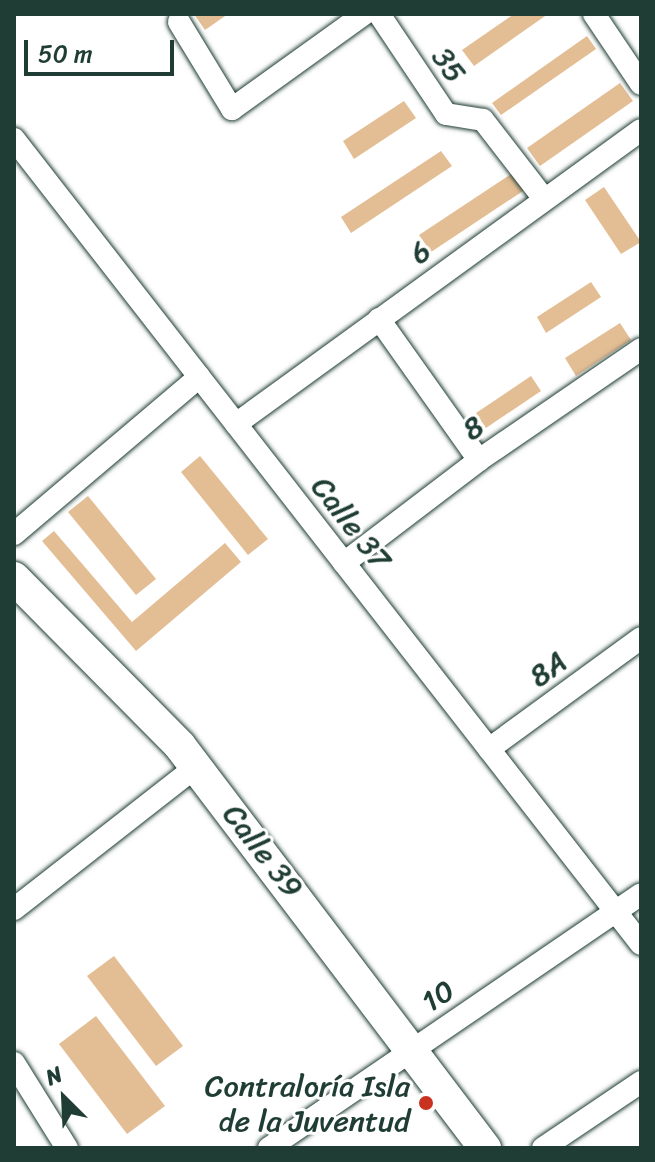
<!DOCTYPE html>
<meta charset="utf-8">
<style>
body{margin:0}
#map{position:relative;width:655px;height:1162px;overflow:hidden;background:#fff;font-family:Sriracha,sans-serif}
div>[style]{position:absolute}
.building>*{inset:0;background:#e3bd94}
.roads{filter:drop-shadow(0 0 2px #1f3d34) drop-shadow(0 0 2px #1f3d34)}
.street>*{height:22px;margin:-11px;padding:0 11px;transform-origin:11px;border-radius:11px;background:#fff}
.secondary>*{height:32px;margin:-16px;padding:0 16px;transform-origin:16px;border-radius:16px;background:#fff}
.dots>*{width:22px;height:22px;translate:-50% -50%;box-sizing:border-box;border:4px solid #fff;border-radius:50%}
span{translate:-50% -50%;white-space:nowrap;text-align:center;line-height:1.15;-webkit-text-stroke:6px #fff;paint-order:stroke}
.street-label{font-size:30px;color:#1f3d34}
.poi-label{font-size:30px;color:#1f3d34}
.right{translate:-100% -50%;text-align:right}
.frame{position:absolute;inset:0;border:16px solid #1f3d34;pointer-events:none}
.north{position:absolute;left:24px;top:1058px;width:80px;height:80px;-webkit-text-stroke:6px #fff;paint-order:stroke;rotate:336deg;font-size:22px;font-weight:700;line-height:32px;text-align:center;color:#1f3d34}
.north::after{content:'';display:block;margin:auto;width:28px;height:36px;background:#1f3d34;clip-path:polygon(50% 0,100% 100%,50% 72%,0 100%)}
.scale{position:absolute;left:24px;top:40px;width:150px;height:36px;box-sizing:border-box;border:4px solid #1f3d34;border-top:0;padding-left:10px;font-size:24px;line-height:28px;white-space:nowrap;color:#1f3d34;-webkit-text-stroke:6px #fff;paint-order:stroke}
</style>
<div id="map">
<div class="building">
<i style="clip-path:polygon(194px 14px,228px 14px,205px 30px)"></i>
<i style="clip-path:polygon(514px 14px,548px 14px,474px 66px,462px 50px)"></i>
<i style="clip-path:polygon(587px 36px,596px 49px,501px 115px,492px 103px)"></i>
<i style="clip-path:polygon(620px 83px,633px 101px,540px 166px,527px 148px)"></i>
<i style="clip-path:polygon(404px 101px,416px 118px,354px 159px,343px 141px)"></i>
<i style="clip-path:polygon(441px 151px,452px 166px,351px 233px,341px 217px)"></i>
<i style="clip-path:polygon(514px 172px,526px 189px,431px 252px,419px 235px)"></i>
<i style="clip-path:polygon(604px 187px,641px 242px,621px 254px,585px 200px)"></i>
<i style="clip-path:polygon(591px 282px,601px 297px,546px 333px,537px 317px)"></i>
<i style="clip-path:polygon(620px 323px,631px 340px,576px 376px,565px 358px)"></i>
<i style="clip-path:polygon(531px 376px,541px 391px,486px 428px,476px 413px)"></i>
<i style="clip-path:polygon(200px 456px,268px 539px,248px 555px,181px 472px)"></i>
<i style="clip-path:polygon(88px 496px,156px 579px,136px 595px,68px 512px)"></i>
<i style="clip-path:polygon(54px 531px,132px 622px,225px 543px,241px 562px,136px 651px,42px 541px)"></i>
<i style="clip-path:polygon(114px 956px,183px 1046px,156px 1066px,87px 976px)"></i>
<i style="clip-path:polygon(96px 1016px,165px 1106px,127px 1134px,59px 1044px)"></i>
</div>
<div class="roads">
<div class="street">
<i style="left:379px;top:14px;width:120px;rotate:56.2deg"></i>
<i style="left:446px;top:114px;width:37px;rotate:9deg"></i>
<i style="left:483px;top:120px;width:100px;rotate:52.3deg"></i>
<i style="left:594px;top:14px;width:84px;rotate:56.1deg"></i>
<i style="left:179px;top:22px;width:102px;rotate:58.7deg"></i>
<i style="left:232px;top:109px;width:163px;rotate:-35.7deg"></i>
<i style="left:14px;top:139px;width:1020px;rotate:52.09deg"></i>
<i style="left:379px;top:319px;width:173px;rotate:54.7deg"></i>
<i style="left:236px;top:424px;width:500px;rotate:-35.98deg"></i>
<i style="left:14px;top:534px;width:243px;rotate:-40.3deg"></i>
<i style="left:344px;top:563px;width:170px;rotate:-37.3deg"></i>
<i style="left:479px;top:460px;width:196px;rotate:-34.4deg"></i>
<i style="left:489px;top:749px;width:188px;rotate:-36.1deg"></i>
<i style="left:14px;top:909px;width:232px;rotate:-38deg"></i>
<i style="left:14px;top:1063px;width:100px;rotate:58.1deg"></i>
<i style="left:269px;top:1148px;width:450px;rotate:-34.3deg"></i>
<i style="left:543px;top:1148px;width:118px;rotate:-34deg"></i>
</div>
<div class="secondary">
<i style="left:14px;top:578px;width:236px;rotate:45.3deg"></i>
<i style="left:180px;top:746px;width:505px;rotate:52.81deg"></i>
</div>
</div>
<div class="dots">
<i style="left:426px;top:1103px;background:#c8321e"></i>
</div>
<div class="street-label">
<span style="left:449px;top:65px;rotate:56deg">35</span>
<span style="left:420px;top:252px;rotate:-36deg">6</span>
<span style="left:473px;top:428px;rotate:-35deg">8</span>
<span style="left:351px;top:523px;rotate:52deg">Calle 37</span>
<span style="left:548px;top:669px;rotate:-36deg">8A</span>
<span style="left:263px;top:851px;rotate:52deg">Calle 39</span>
<span style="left:438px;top:996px;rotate:-34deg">10</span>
</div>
<div class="poi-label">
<span class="right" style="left:410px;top:1103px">Contraloría Isla<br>de la Juventud</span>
</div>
<div class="frame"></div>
<div class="north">N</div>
<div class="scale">50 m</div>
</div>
